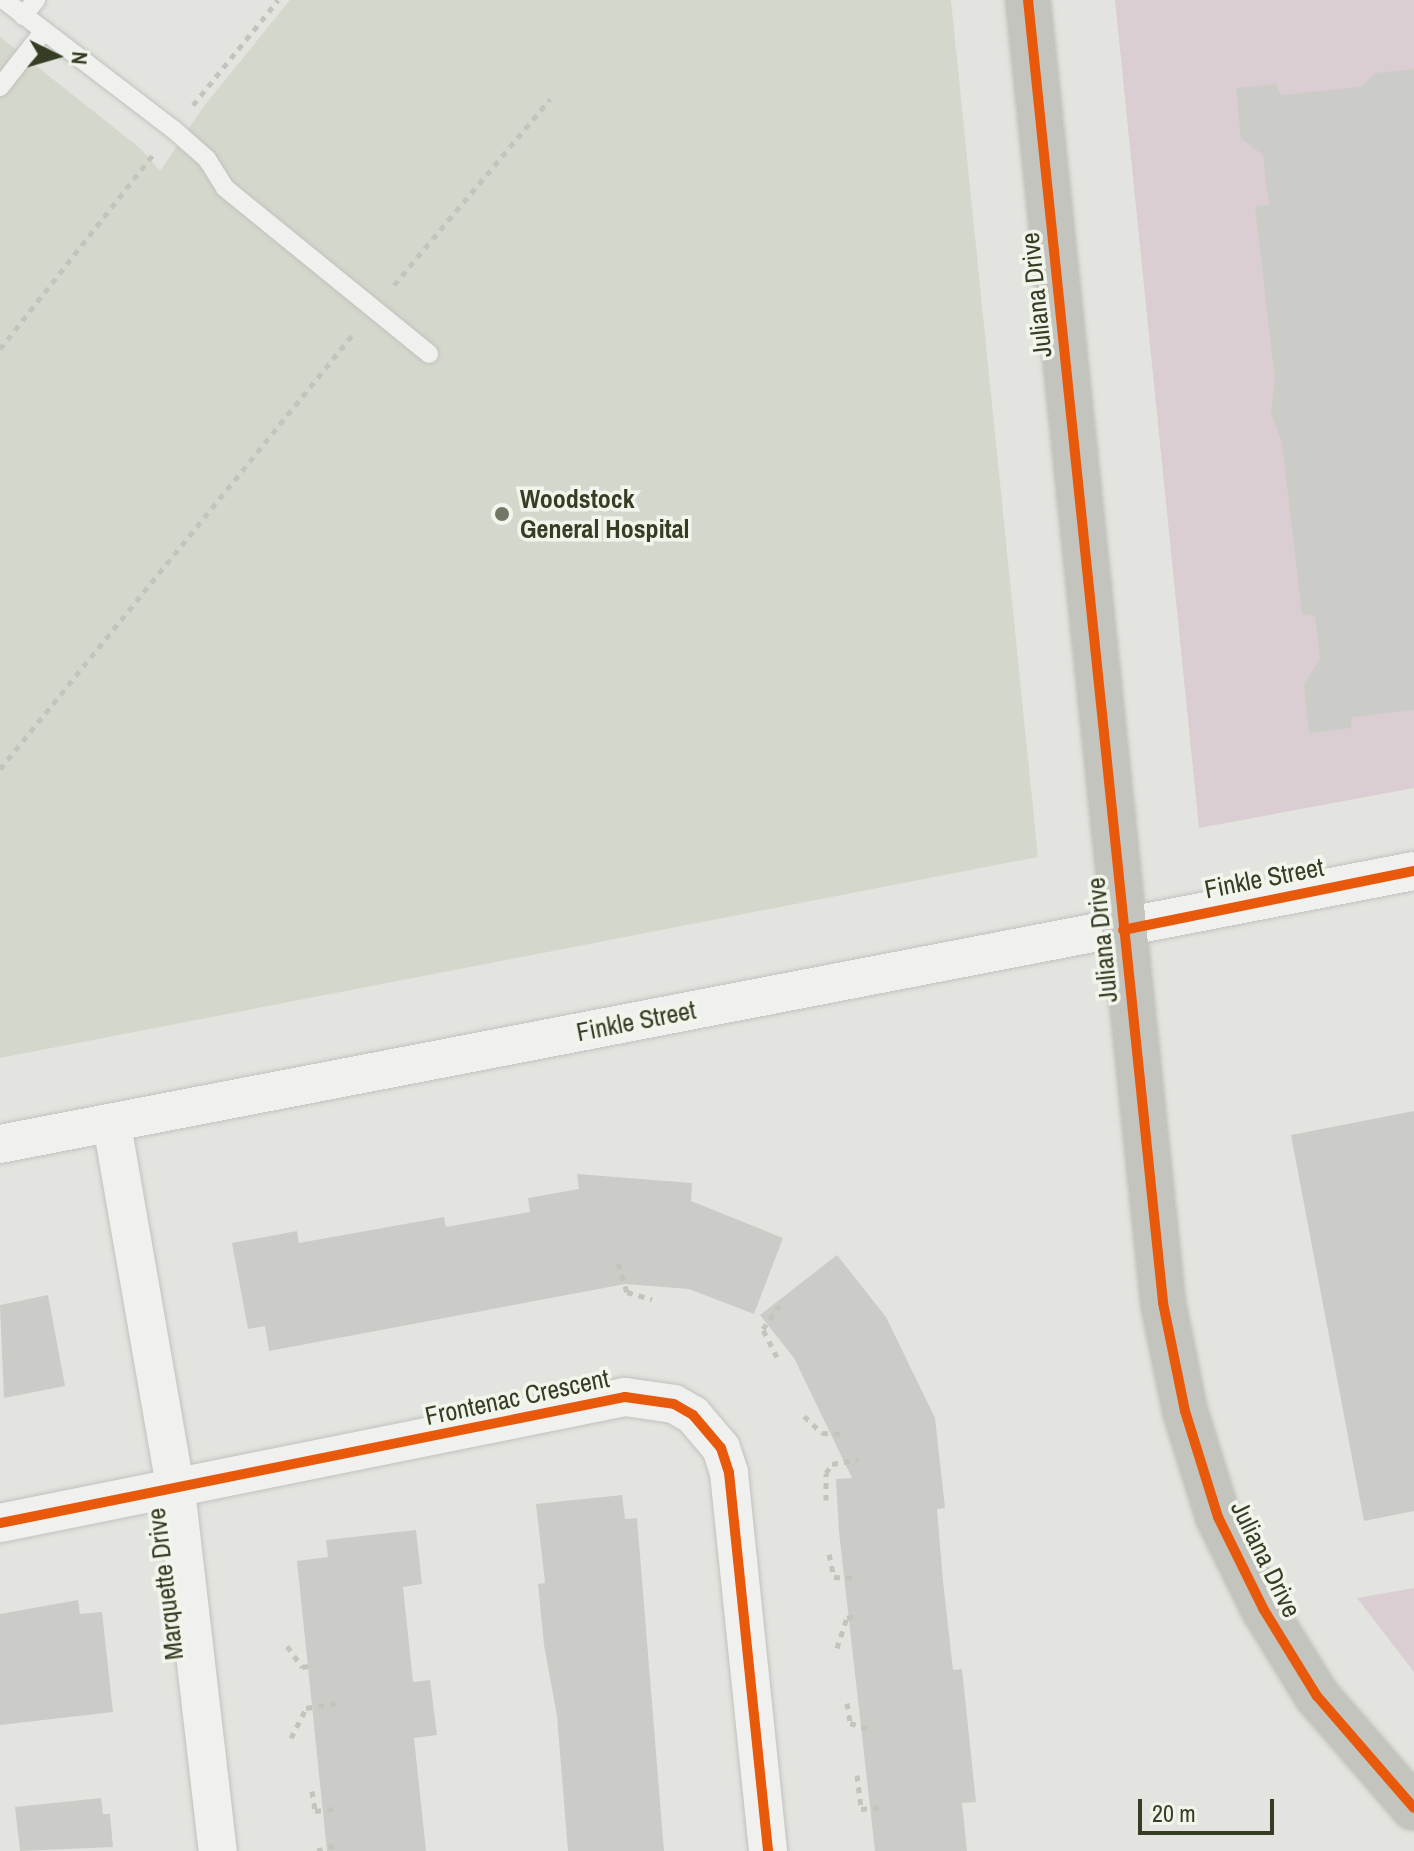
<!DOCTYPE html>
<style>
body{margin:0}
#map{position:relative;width:1414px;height:1851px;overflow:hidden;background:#e3e4df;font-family:"Archivo Narrow",sans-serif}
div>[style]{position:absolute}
.built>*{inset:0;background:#d4d8cc}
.green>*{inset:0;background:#daced2}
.building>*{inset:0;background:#cbccc7}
.path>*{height:5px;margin-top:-2.5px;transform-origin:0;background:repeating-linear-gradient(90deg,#c2c4be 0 6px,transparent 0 12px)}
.roads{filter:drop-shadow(0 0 2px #c1c2bd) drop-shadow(0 0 2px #c1c2bd)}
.lane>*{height:18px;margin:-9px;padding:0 9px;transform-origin:9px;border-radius:9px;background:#f0f1ee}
.street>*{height:38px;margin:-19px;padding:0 19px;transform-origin:19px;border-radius:19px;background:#f0f1ee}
.secondary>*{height:44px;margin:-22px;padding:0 22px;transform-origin:22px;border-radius:22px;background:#c2c4bd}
.cycleway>*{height:10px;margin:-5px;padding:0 5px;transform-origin:5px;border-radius:5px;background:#e8590c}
.dots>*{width:22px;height:22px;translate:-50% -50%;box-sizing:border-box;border:4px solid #f2f5eb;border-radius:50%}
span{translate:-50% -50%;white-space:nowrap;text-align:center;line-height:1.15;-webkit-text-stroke:7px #f2f5eb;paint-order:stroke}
.street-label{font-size:26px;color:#353e25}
.poi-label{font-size:26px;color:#353e25;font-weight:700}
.left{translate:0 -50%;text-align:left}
.north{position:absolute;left:16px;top:16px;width:80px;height:80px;-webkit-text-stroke:6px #f2f5eb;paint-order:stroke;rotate:95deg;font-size:22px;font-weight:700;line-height:32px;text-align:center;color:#353e25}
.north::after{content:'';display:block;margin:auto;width:28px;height:36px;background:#353e25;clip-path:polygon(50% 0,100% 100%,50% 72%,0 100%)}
.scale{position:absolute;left:1138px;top:1799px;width:136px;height:36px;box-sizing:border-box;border:4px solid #353e25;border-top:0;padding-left:10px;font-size:24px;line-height:28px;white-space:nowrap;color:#353e25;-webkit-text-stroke:6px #f2f5eb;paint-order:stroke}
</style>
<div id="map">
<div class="built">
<i style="clip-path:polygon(290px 0,951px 0,1038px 857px,0 1058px,0 37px,141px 149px,160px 171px,204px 106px)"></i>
</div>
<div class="green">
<i style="clip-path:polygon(1115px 0,1414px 0,1414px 788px,1199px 828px)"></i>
<i style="clip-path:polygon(1414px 1588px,1414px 1672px,1357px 1598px)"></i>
</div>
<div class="building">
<i style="clip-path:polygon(1414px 69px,1414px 710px,1352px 717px,1351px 728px,1309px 733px,1304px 684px,1320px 659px,1315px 616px,1302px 614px,1282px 443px,1271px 413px,1275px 380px,1255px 206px,1269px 205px,1263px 155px,1241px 139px,1236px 88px,1276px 84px,1281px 95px,1360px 87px,1376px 73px)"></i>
<i style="clip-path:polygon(1414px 1111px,1414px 1511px,1364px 1521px,1291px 1135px)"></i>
<i style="clip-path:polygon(577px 1174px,692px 1183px,691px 1201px,783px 1238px,754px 1314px,689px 1289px,625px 1284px,269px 1351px,265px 1326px,248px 1329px,232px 1243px,297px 1231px,299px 1243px,444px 1217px,446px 1227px,530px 1212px,528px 1198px,579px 1189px)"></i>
<i style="clip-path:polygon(837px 1255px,886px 1317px,935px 1418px,945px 1508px,937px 1509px,943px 1581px,953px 1670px,962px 1669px,976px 1802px,962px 1803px,967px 1851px,875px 1851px,839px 1532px,836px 1479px,852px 1478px,794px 1358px,760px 1315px)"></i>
<i style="clip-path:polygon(48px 1295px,65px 1386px,4px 1398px,0 1305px)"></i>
<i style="clip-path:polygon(622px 1495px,625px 1519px,637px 1518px,664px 1851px,568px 1851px,557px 1716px,544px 1645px,538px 1584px,545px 1583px,536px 1504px)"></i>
<i style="clip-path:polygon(416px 1530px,422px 1584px,403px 1587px,413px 1682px,430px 1680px,437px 1735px,414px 1738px,426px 1851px,327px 1851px,297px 1561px,328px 1557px,326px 1540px)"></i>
<i style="clip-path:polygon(78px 1600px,80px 1614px,102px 1612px,113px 1712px,0 1725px,0 1614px)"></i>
<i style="clip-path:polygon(101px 1798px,103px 1814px,110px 1814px,113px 1847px,20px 1851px,15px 1807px)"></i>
</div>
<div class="path">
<i style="left:193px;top:105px;width:135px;rotate:-51deg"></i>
<i style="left:394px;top:285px;width:243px;rotate:-50deg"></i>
<i style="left:0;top:349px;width:249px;rotate:-51.8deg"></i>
<i style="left:0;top:769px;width:562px;rotate:-50.93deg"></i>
<i style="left:618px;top:1263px;width:30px;rotate:73deg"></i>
<i style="left:627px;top:1292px;width:26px;rotate:16deg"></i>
<i style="left:777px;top:1357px;width:31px;rotate:-117deg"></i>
<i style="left:763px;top:1329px;width:29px;rotate:-55deg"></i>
<i style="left:804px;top:1416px;width:25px;rotate:43deg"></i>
<i style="left:822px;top:1433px;width:22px;rotate:3deg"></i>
<i style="left:826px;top:1500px;width:27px;rotate:-90deg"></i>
<i style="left:826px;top:1473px;width:11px;rotate:-56deg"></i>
<i style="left:832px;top:1464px;width:27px;rotate:-10deg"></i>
<i style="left:829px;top:1554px;width:24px;rotate:78deg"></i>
<i style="left:834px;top:1577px;width:19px;rotate:3deg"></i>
<i style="left:287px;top:1646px;width:26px;rotate:54deg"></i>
<i style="left:302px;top:1667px;width:12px;rotate:-9deg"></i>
<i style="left:837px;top:1648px;width:32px;rotate:-72deg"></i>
<i style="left:847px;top:1618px;width:10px;rotate:-17deg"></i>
<i style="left:847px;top:1703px;width:20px;rotate:81deg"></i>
<i style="left:850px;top:1723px;width:23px;rotate:18deg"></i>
<i style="left:291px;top:1738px;width:34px;rotate:-63deg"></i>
<i style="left:306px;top:1708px;width:33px;rotate:-9deg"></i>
<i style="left:857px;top:1775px;width:34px;rotate:83deg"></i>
<i style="left:861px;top:1809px;width:22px;rotate:-5deg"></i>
<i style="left:312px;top:1791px;width:20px;rotate:81deg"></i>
<i style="left:315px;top:1811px;width:19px;rotate:-6deg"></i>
<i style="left:317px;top:1851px;width:19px;rotate:-18deg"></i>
</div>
<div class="roads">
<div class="lane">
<i style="left:4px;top:0;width:213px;rotate:37.4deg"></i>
<i style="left:173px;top:129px;width:45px;rotate:41.4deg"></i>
<i style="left:207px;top:159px;width:34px;rotate:58deg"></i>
<i style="left:225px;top:188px;width:263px;rotate:39.1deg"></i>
<i style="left:23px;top:16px;width:21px;rotate:-51deg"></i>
<i style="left:0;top:87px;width:70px;rotate:-52deg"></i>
</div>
<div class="street">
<i style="left:112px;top:1125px;width:371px;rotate:80.1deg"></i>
<i style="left:176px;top:1490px;width:363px;rotate:83.4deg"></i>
<i style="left:0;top:1144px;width:1440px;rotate:-10.93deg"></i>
<i style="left:0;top:1523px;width:638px;rotate:-11.4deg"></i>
<i style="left:625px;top:1397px;width:49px;rotate:8.1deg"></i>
<i style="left:674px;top:1404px;width:22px;rotate:30deg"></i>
<i style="left:693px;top:1415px;width:43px;rotate:49.7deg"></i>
<i style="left:721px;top:1448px;width:26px;rotate:72deg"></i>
<i style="left:729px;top:1473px;width:380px;rotate:84.1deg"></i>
</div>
<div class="secondary">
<i style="left:1028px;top:0;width:1310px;rotate:84.08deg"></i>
<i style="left:1163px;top:1303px;width:110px;rotate:78.5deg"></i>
<i style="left:1185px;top:1411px;width:111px;rotate:72.7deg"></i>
<i style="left:1218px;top:1517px;width:104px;rotate:63.7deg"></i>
<i style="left:1264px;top:1610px;width:101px;rotate:58.4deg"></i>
<i style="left:1317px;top:1696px;width:148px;rotate:49.1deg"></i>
</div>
</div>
<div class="cycleway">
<i style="left:1028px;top:0;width:1310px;rotate:84.08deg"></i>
<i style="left:1163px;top:1303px;width:110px;rotate:78.5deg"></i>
<i style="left:1185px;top:1411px;width:111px;rotate:72.7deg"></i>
<i style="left:1218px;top:1517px;width:104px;rotate:63.7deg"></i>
<i style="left:1264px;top:1610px;width:101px;rotate:58.4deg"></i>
<i style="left:1317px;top:1696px;width:148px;rotate:49.1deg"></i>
<i style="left:1123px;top:930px;width:297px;rotate:-11.5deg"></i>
<i style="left:0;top:1523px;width:638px;rotate:-11.4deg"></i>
<i style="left:625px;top:1397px;width:49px;rotate:8.1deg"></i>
<i style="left:674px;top:1404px;width:22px;rotate:30deg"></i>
<i style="left:693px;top:1415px;width:43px;rotate:49.7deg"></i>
<i style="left:721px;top:1448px;width:26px;rotate:72deg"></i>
<i style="left:729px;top:1473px;width:380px;rotate:84.1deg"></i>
</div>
<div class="dots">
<i style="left:502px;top:514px;background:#727866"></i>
</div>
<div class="street-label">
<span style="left:1036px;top:295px;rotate:-96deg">Juliana Drive</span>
<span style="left:1264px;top:878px;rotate:-11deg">Finkle Street</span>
<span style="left:1102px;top:940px;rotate:-96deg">Juliana Drive</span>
<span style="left:636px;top:1021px;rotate:-11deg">Finkle Street</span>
<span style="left:517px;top:1397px;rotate:-12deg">Frontenac Crescent</span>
<span style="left:1266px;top:1559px;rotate:64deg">Juliana Drive</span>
<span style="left:165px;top:1584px;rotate:-97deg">Marquette Drive</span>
</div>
<div class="poi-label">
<span class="left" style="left:520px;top:514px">Woodstock<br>General Hospital</span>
</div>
<div class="north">N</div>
<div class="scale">20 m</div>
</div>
